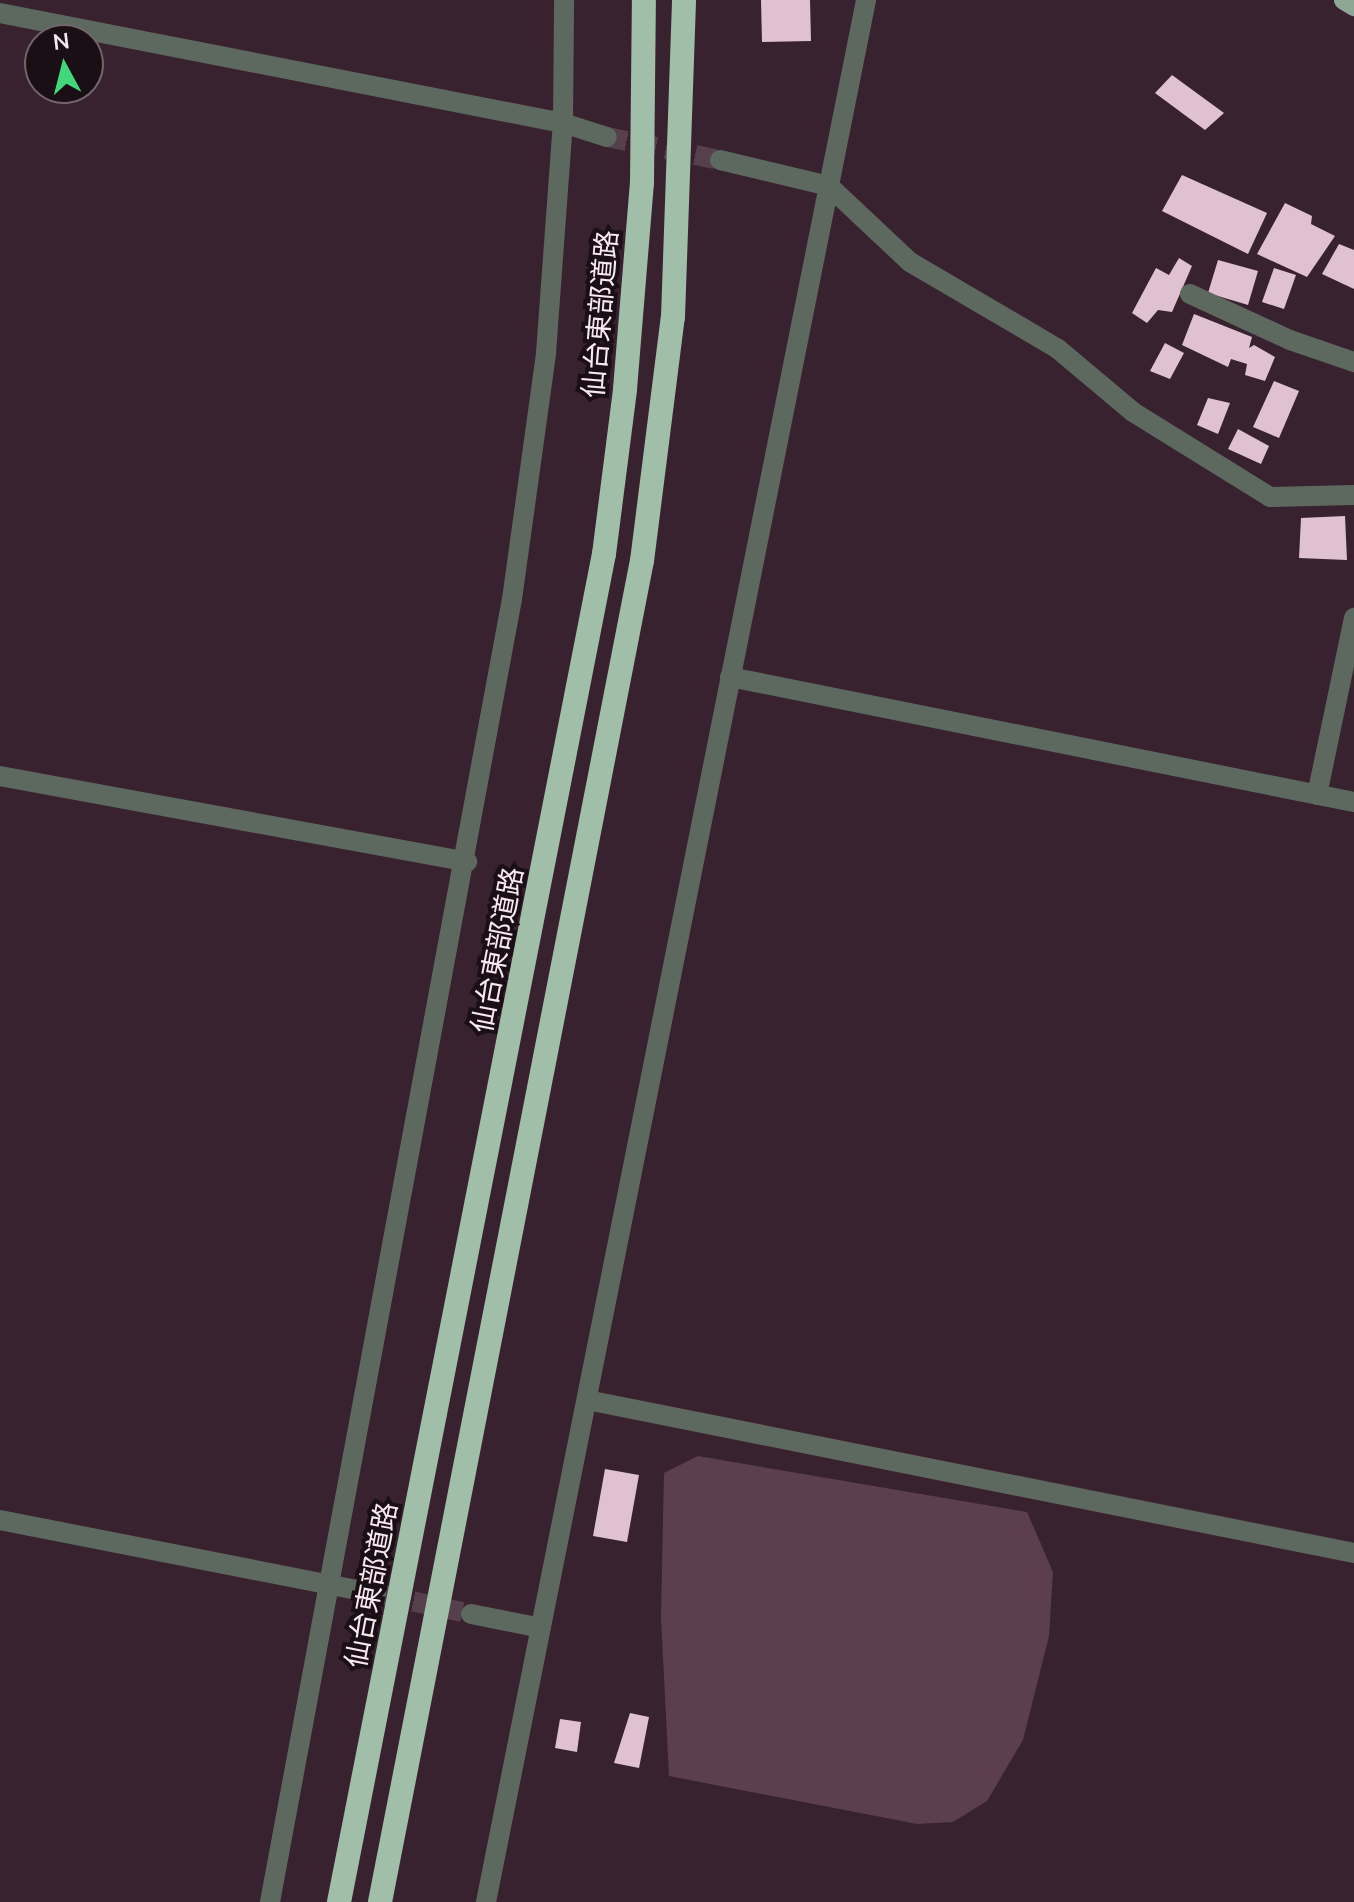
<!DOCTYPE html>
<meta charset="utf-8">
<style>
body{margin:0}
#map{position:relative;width:1354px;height:1902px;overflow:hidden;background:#39222f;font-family:"Nunito Sans","Noto Sans JP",sans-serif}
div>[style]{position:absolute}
.green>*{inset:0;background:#5b3f4f}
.building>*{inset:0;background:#e0c1d2}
.minor-tunnel>*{height:20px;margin-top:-10px;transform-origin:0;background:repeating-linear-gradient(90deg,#56404c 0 20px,transparent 0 30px)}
.minor>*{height:20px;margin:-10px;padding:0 10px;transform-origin:10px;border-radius:10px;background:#5d695f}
.major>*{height:20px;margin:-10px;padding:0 10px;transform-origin:10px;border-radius:10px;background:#8ea794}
.highway>*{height:24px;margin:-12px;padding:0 12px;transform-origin:12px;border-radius:12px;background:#a1bfa8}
span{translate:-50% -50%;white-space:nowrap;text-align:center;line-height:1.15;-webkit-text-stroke:8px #190f15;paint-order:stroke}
.street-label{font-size:28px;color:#f8e8f1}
.north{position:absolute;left:24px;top:24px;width:80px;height:80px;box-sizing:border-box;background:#190f15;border:2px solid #72666d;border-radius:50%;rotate:353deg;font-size:22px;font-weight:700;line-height:32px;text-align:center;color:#f8e8f1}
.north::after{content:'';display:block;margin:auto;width:28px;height:36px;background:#42d77b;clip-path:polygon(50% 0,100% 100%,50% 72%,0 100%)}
</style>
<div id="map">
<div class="green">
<i style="clip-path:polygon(698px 1456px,1027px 1512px,1053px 1572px,1049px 1636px,1023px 1740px,987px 1801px,953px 1822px,917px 1824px,669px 1776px,661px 1618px,664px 1473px)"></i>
</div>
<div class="building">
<i style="clip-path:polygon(761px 0,810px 0,811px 41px,762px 42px)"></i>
<i style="clip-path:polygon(1172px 75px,1224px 113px,1205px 130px,1155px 93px)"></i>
<i style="clip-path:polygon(1182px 175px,1267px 213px,1248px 254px,1162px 211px)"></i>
<i style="clip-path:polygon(1285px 203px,1312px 216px,1311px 224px,1335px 236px,1307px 277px,1257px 254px)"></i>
<i style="clip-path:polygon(1339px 244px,1354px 250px,1354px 289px,1322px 274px)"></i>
<i style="clip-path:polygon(1179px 258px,1192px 266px,1172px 312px,1158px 310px,1147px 323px,1132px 313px,1156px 268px,1169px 275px)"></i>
<i style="clip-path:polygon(1218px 260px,1258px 271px,1248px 305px,1208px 293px)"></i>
<i style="clip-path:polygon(1274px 268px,1296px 275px,1284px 309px,1262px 302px)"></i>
<i style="clip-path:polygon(1194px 314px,1252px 337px,1249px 348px,1254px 345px,1275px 357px,1265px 381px,1245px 375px,1247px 364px,1231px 359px,1228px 367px,1182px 345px)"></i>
<i style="clip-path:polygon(1165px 343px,1184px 353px,1170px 379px,1150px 371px)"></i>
<i style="clip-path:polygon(1274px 381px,1299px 391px,1279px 438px,1253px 427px)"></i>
<i style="clip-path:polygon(1208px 398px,1230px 403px,1218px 434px,1197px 425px)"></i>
<i style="clip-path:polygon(1238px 429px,1269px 446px,1261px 464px,1228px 449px)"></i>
<i style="clip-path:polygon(1345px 516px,1347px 560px,1299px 558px,1301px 518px)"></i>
<i style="clip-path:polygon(605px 1469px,639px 1475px,627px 1542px,593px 1536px)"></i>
<i style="clip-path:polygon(630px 1713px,649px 1717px,639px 1768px,614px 1763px)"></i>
<i style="clip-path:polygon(560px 1719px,581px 1722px,577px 1752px,555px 1748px)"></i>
</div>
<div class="minor-tunnel">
<i style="left:607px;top:137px;width:115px;rotate:11.5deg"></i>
<i style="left:384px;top:1595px;width:89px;rotate:12.3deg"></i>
</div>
<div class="minor">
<i style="left:0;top:13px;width:574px;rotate:11.06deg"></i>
<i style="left:563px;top:123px;width:46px;rotate:17.7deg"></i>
<i style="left:720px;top:160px;width:112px;rotate:13.4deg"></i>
<i style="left:829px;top:186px;width:111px;rotate:43.2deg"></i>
<i style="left:910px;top:262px;width:172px;rotate:30.4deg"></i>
<i style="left:1058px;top:349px;width:98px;rotate:40deg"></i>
<i style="left:1133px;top:412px;width:161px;rotate:31.8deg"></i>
<i style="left:1270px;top:497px;width:84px;rotate:-1.4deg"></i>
<i style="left:1190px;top:294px;width:110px;rotate:24.7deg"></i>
<i style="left:1290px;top:340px;width:68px;rotate:19deg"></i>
<i style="left:730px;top:677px;width:636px;rotate:11.33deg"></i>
<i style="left:0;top:776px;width:475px;rotate:10.4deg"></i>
<i style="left:1317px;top:795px;width:181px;rotate:-78.2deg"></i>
<i style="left:587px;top:1400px;width:782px;rotate:11.28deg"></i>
<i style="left:0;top:1520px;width:383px;rotate:11.1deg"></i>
<i style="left:471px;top:1614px;width:71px;rotate:11.3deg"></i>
<i style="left:270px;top:1902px;width:1325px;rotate:-79.48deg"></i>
<i style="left:512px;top:599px;width:248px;rotate:-82.1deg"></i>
<i style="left:546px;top:353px;width:231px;rotate:-85.8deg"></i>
<i style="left:563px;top:123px;width:123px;rotate:-89.5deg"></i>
<i style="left:486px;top:1902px;width:1940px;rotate:-78.7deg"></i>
</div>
<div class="major">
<i style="left:1344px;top:0;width:12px;rotate:31deg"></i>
</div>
<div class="highway">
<i style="left:339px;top:1902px;width:1374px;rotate:-78.88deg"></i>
<i style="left:604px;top:554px;width:166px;rotate:-82.7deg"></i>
<i style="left:625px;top:389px;width:208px;rotate:-85.3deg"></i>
<i style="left:642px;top:182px;width:182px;rotate:-89.4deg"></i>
<i style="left:380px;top:1902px;width:1366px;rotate:-78.95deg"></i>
<i style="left:642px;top:561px;width:246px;rotate:-82.8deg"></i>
<i style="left:673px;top:317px;width:317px;rotate:-88deg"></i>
</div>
<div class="street-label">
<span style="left:601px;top:314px;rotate:-85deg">仙台東部道路</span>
<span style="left:498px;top:950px;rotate:-79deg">仙台東部道路</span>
<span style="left:372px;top:1585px;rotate:-79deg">仙台東部道路</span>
</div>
<div class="north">N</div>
</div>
